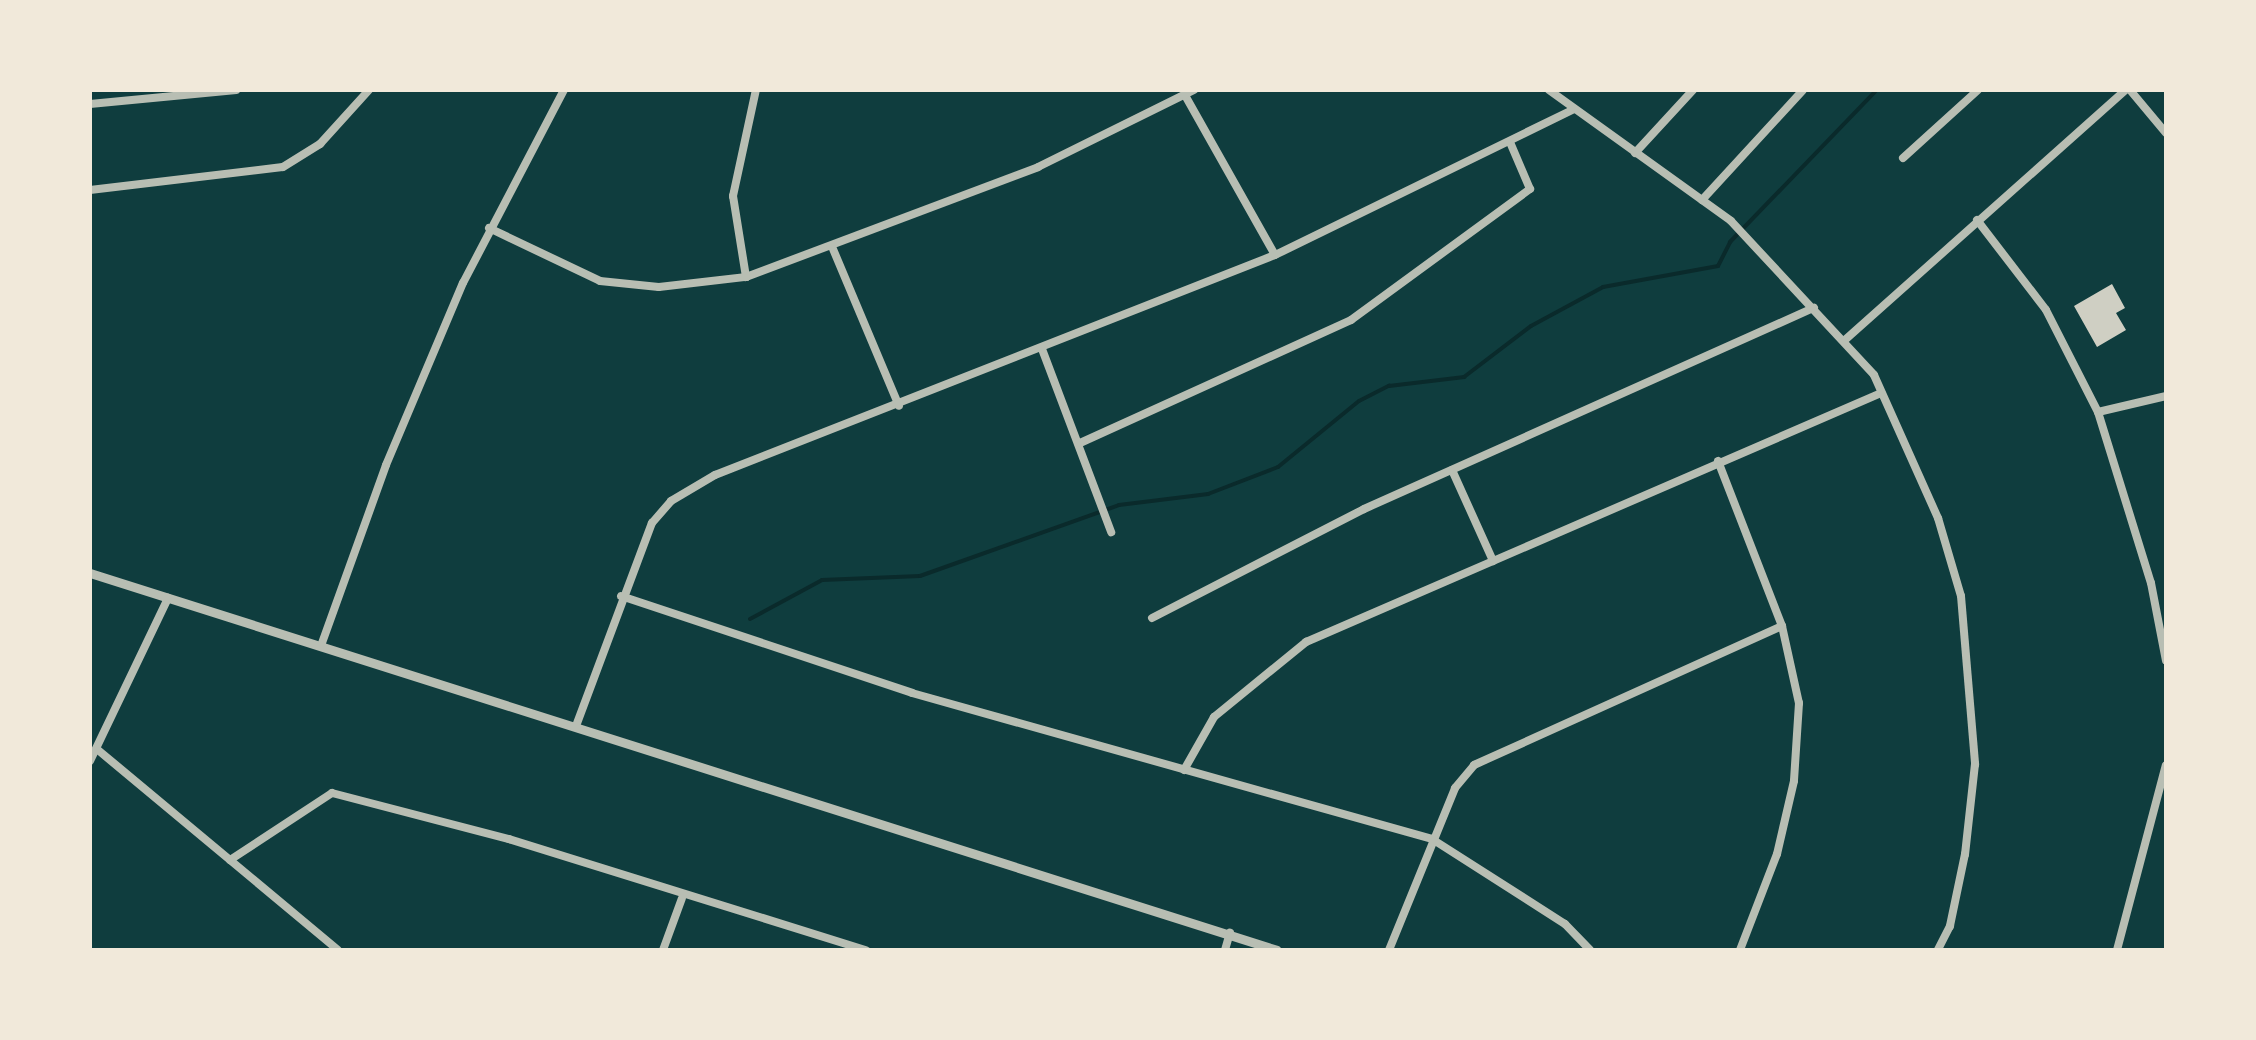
<!DOCTYPE html>
<style>
body{margin:0}
#map{position:relative;width:2256px;height:1040px;overflow:hidden;background:#0f3d3e;font-family:"Times New Roman",serif}
div>[style]{position:absolute}
.stream>*{height:4px;margin:-2px;padding:0 2px;transform-origin:2px;border-radius:2px;background:#0a2a2b}
.building>*{inset:0;background:#cfcfc3}
.minor>*{height:8px;margin:-4px;padding:0 4px;transform-origin:4px;border-radius:4px;background:#b8beb3}
.tertiary>*{height:9px;margin:-4.5px;padding:0 4.5px;transform-origin:4.5px;border-radius:4.5px;background:#b8beb3}
span{translate:-50% -50%;white-space:nowrap;text-align:center;line-height:1.15;-webkit-text-stroke:9px #f1e9da;paint-order:stroke}
.frame{position:absolute;inset:0;border:92px solid #f1e9da;pointer-events:none}
</style>
<div id="map">
<div class="stream">
<i style="left:750px;top:619px;width:82px;rotate:-28.4deg"></i>
<i style="left:822px;top:580px;width:98px;rotate:-2.3deg"></i>
<i style="left:920px;top:576px;width:211px;rotate:-19.6deg"></i>
<i style="left:1119px;top:505px;width:90px;rotate:-7deg"></i>
<i style="left:1208px;top:494px;width:75px;rotate:-21.1deg"></i>
<i style="left:1278px;top:467px;width:104px;rotate:-39.2deg"></i>
<i style="left:1359px;top:401px;width:34px;rotate:-27deg"></i>
<i style="left:1389px;top:386px;width:76px;rotate:-6.8deg"></i>
<i style="left:1464px;top:377px;width:84px;rotate:-37.3deg"></i>
<i style="left:1531px;top:326px;width:82px;rotate:-28.4deg"></i>
<i style="left:1603px;top:287px;width:117px;rotate:-10.3deg"></i>
<i style="left:1718px;top:266px;width:27px;rotate:-63deg"></i>
<i style="left:1730px;top:242px;width:211px;rotate:-46deg"></i>
</div>
<div class="building">
<i style="clip-path:polygon(2112px 284px,2125px 308px,2116px 313px,2126px 330px,2097px 347px,2074px 306px)"></i>
</div>
<div class="minor">
<i style="left:1549px;top:90px;width:224px;rotate:35.7deg"></i>
<i style="left:1731px;top:221px;width:210px;rotate:47.1deg"></i>
<i style="left:1874px;top:375px;width:157px;rotate:65.9deg"></i>
<i style="left:1938px;top:518px;width:81px;rotate:73.6deg"></i>
<i style="left:1961px;top:596px;width:169px;rotate:85.2deg"></i>
<i style="left:1975px;top:764px;width:91px;rotate:96.3deg"></i>
<i style="left:1965px;top:854px;width:74px;rotate:101.8deg"></i>
<i style="left:1950px;top:926px;width:27px;rotate:117deg"></i>
<i style="left:2130px;top:90px;width:56px;rotate:50.1deg"></i>
<i style="left:1186px;top:97px;width:181px;rotate:60.6deg"></i>
<i style="left:90px;top:104px;width:147px;rotate:-5.5deg"></i>
<i style="left:1635px;top:153px;width:86px;rotate:-47.4deg"></i>
<i style="left:1903px;top:158px;width:101px;rotate:-42.2deg"></i>
<i style="left:90px;top:190px;width:194px;rotate:-6.8deg"></i>
<i style="left:283px;top:167px;width:44px;rotate:-31.9deg"></i>
<i style="left:320px;top:144px;width:73px;rotate:-47.8deg"></i>
<i style="left:1702px;top:200px;width:149px;rotate:-47.4deg"></i>
<i style="left:1977px;top:220px;width:113px;rotate:52.5deg"></i>
<i style="left:2046px;top:310px;width:114px;rotate:63deg"></i>
<i style="left:2098px;top:412px;width:179px;rotate:72.8deg"></i>
<i style="left:2151px;top:583px;width:79px;rotate:79.1deg"></i>
<i style="left:489px;top:228px;width:123px;rotate:25.5deg"></i>
<i style="left:600px;top:281px;width:59px;rotate:5.8deg"></i>
<i style="left:659px;top:287px;width:88px;rotate:-6.6deg"></i>
<i style="left:746px;top:277px;width:312px;rotate:-20.6deg"></i>
<i style="left:1038px;top:167px;width:174px;rotate:-26.3deg"></i>
<i style="left:833px;top:249px;width:170px;rotate:67.2deg"></i>
<i style="left:746px;top:277px;width:82px;rotate:-99.1deg"></i>
<i style="left:733px;top:196px;width:108px;rotate:-77.8deg"></i>
<i style="left:1846px;top:339px;width:374px;rotate:-41.7deg"></i>
<i style="left:1042px;top:349px;width:196px;rotate:69.3deg"></i>
<i style="left:2098px;top:412px;width:70px;rotate:-13.2deg"></i>
<i style="left:1080px;top:443px;width:298px;rotate:-24.4deg"></i>
<i style="left:1351px;top:320px;width:222px;rotate:-36.2deg"></i>
<i style="left:1530px;top:189px;width:51px;rotate:-113.1deg"></i>
<i style="left:1718px;top:461px;width:177px;rotate:68.8deg"></i>
<i style="left:1782px;top:626px;width:79px;rotate:77.6deg"></i>
<i style="left:1799px;top:703px;width:78px;rotate:93.7deg"></i>
<i style="left:1794px;top:781px;width:75px;rotate:103.1deg"></i>
<i style="left:1777px;top:854px;width:103px;rotate:111.1deg"></i>
<i style="left:1452px;top:470px;width:100px;rotate:65.7deg"></i>
<i style="left:621px;top:596px;width:307px;rotate:18.4deg"></i>
<i style="left:912px;top:693px;width:540px;rotate:15.68deg"></i>
<i style="left:1432px;top:839px;width:158px;rotate:32.6deg"></i>
<i style="left:1565px;top:924px;width:36px;rotate:46deg"></i>
<i style="left:1152px;top:618px;width:238px;rotate:-27.2deg"></i>
<i style="left:1364px;top:509px;width:493px;rotate:-24.1deg"></i>
<i style="left:322px;top:643px;width:189px;rotate:-70.2deg"></i>
<i style="left:386px;top:465px;width:198px;rotate:-67.1deg"></i>
<i style="left:463px;top:283px;width:218px;rotate:-62.4deg"></i>
<i style="left:576px;top:726px;width:217px;rotate:-69.5deg"></i>
<i style="left:652px;top:523px;width:29px;rotate:-49deg"></i>
<i style="left:671px;top:501px;width:51px;rotate:-30.6deg"></i>
<i style="left:715px;top:475px;width:602px;rotate:-21.45deg"></i>
<i style="left:1275px;top:255px;width:333px;rotate:-26deg"></i>
<i style="left:98px;top:750px;width:312px;rotate:39.8deg"></i>
<i style="left:90px;top:761px;width:181px;rotate:-64.4deg"></i>
<i style="left:1184px;top:770px;width:61px;rotate:-60.5deg"></i>
<i style="left:1214px;top:717px;width:119px;rotate:-39.2deg"></i>
<i style="left:1306px;top:642px;width:627px;rotate:-23.41deg"></i>
<i style="left:230px;top:860px;width:122px;rotate:-33.3deg"></i>
<i style="left:332px;top:793px;width:183px;rotate:14.6deg"></i>
<i style="left:509px;top:839px;width:374px;rotate:17.3deg"></i>
<i style="left:663px;top:950px;width:55px;rotate:-69.9deg"></i>
<i style="left:1225px;top:950px;width:18px;rotate:-74deg"></i>
<i style="left:1389px;top:950px;width:175px;rotate:-67.8deg"></i>
<i style="left:1455px;top:788px;width:30px;rotate:-50deg"></i>
<i style="left:1474px;top:765px;width:338px;rotate:-24.3deg"></i>
<i style="left:2117px;top:950px;width:191px;rotate:-75.2deg"></i>
</div>
<div class="tertiary">
<i style="left:90px;top:573px;width:1245px;rotate:17.62deg"></i>
</div>
<div class="frame"></div>
</div>
